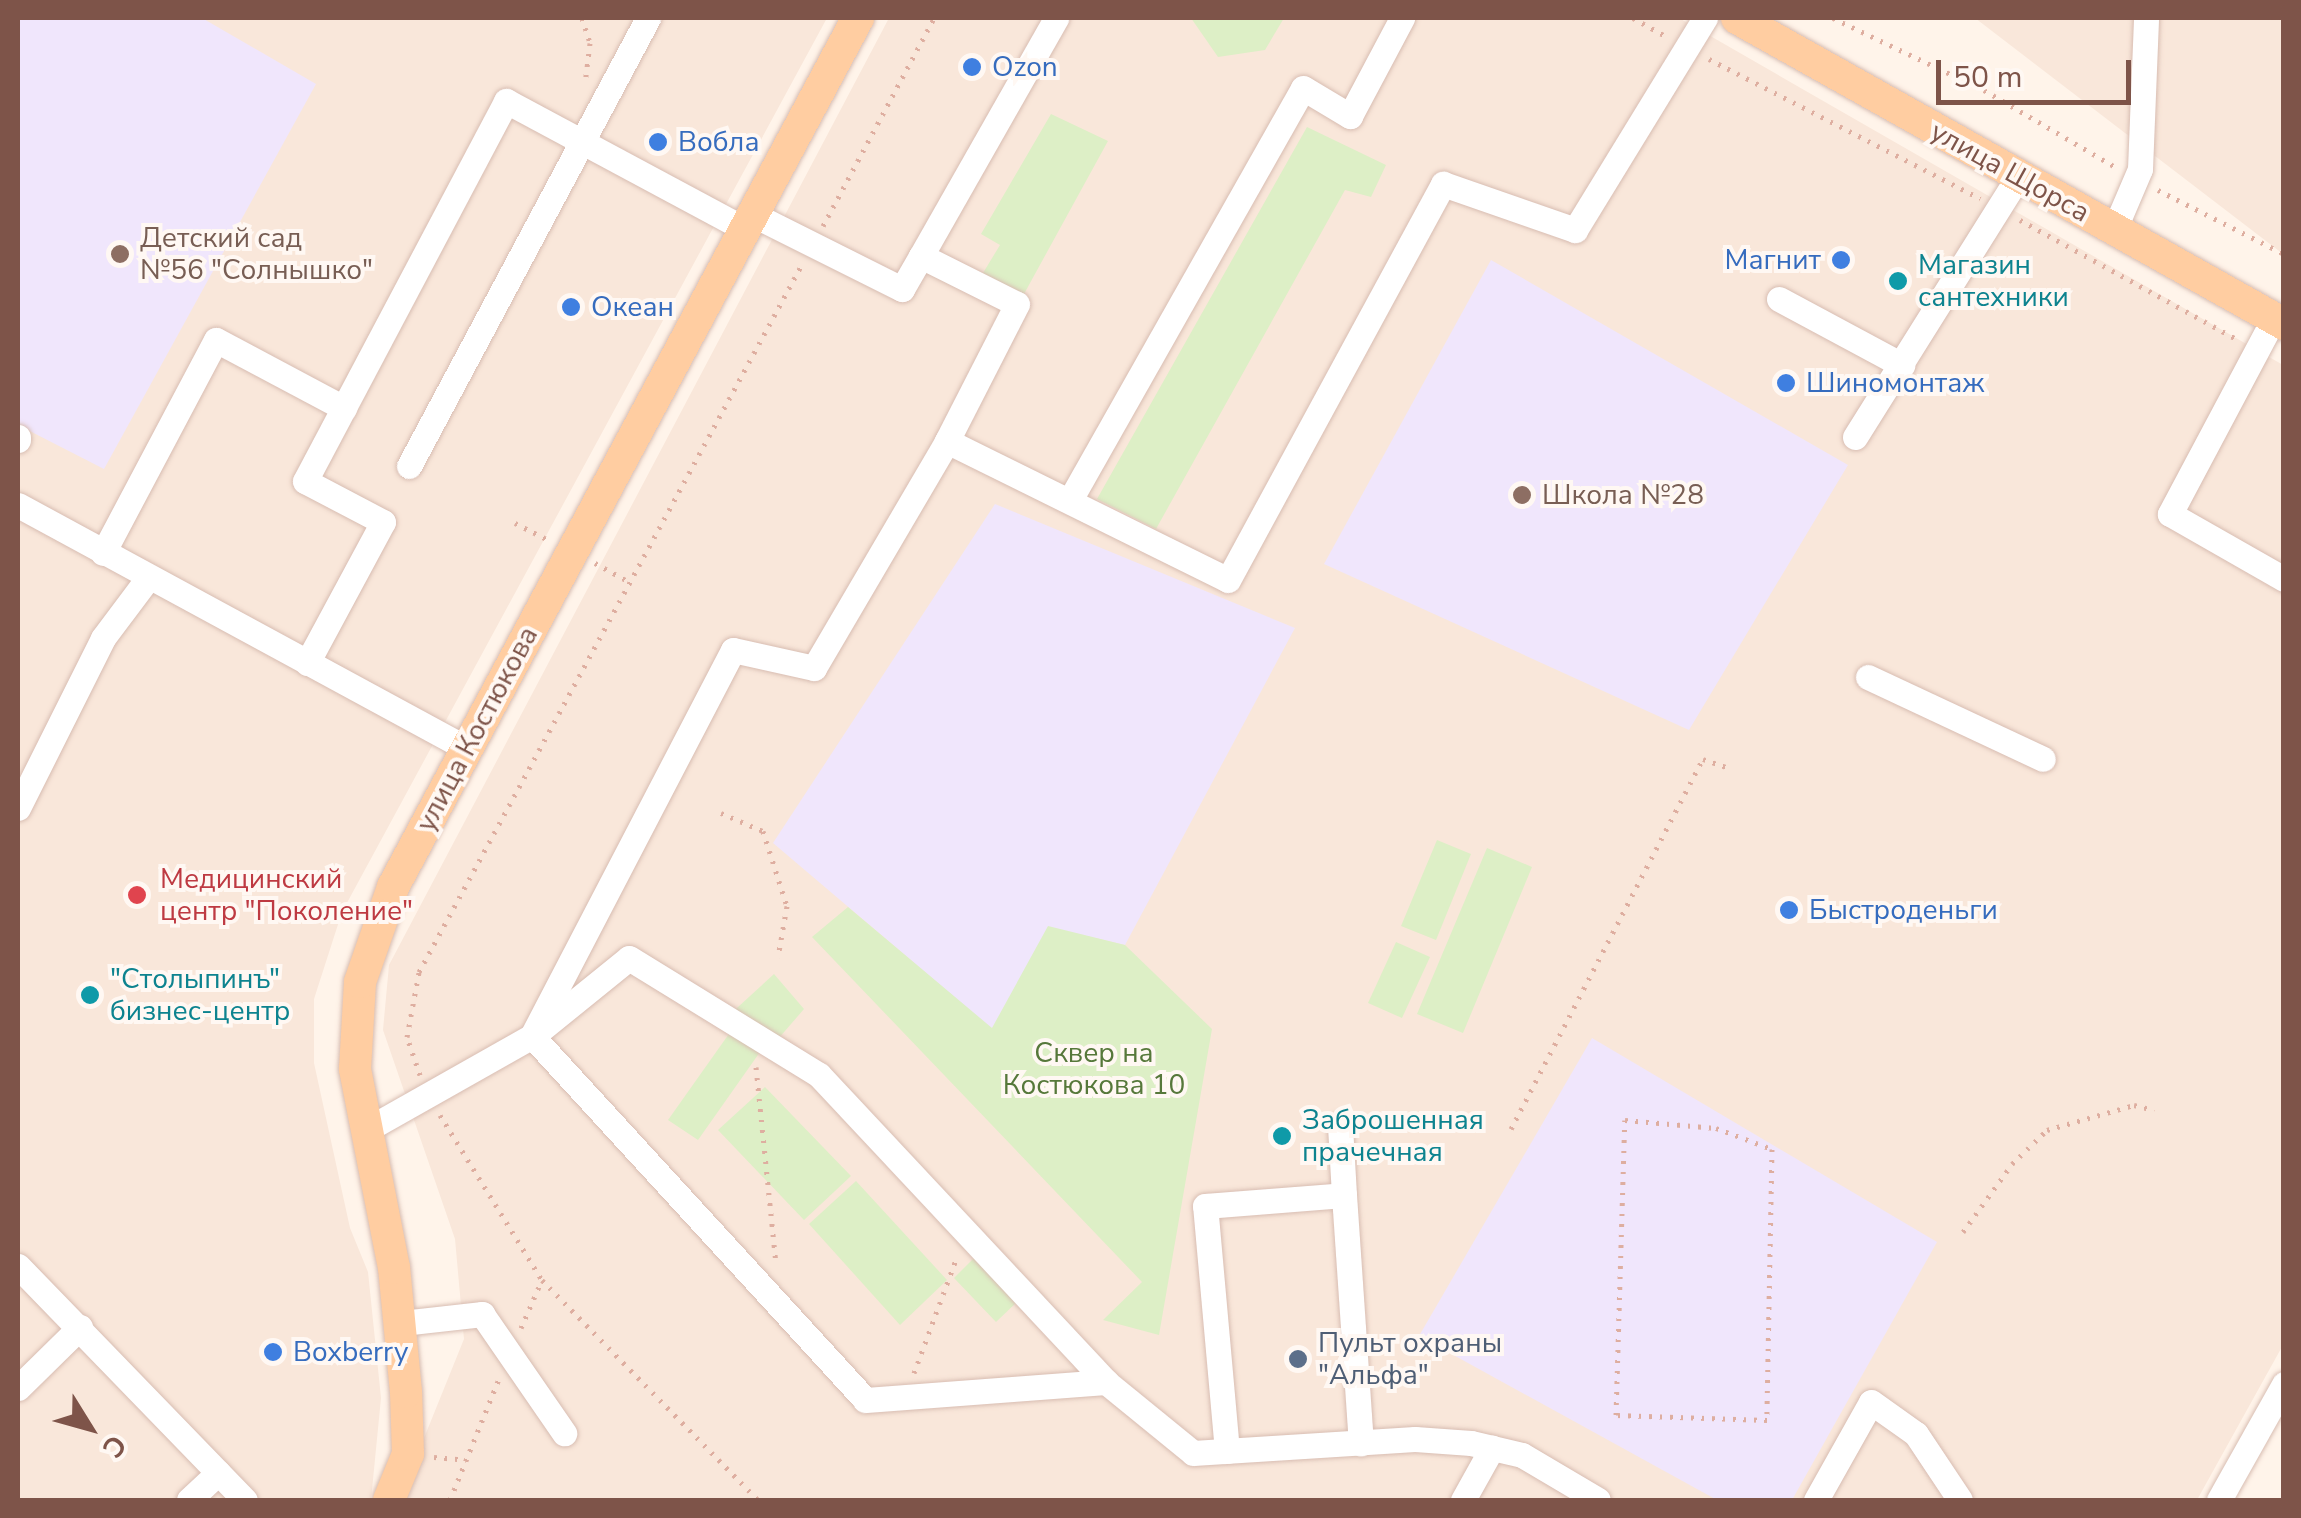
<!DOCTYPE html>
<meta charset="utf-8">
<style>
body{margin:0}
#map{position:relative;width:2301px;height:1518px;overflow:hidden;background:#fff4ea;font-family:"Nunito Sans",sans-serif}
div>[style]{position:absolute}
.residential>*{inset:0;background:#f9e7da}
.education>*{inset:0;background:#f0e6fc}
.green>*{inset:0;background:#ddefc6}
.path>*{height:5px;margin-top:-2.5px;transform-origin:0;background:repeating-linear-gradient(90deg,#deaea0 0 2.5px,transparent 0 10.5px)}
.roads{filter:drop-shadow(0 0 2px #d8bdb2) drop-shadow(0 0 2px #d8bdb2)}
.minor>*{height:25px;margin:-12.5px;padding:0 12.5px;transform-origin:12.5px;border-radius:12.5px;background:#fff}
.major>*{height:32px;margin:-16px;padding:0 16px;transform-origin:16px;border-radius:16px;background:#ffcda1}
.dots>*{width:28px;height:28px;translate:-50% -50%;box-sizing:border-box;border:5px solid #fff8f3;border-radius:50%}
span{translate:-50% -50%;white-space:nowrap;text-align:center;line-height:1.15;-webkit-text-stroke:8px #fff8f3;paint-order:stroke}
.shop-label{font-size:28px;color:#366cbe}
.left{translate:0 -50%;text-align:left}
.right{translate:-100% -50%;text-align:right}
.street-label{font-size:28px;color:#7e5449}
.education-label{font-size:28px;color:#785e54}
.culture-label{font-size:28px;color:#0d838f}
.health-label{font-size:28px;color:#be3a42}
.park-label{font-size:28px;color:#56783a}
.service-label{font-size:28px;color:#4e5e75}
.frame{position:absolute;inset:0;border:20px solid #7e5449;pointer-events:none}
.north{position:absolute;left:40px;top:1378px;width:100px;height:100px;-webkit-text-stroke:8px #fff8f3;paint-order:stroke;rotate:127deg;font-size:28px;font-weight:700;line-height:40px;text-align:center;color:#7e5449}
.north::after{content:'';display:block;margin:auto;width:35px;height:45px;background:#7e5449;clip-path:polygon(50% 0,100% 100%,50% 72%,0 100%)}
.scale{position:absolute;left:1936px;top:60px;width:195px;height:45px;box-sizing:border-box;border:5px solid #7e5449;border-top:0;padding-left:12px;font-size:30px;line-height:35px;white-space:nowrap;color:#7e5449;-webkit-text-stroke:8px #fff8f3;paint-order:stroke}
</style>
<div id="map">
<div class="residential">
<i style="clip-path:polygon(18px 18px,827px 18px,342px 912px,314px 999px,314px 1063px,350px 1228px,368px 1272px,381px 1398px,371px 1500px,18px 1500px)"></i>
<i style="clip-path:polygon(889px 18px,1679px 18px,2283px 365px,2283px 1345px,2197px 1500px,399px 1500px,464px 1339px,455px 1239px,383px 1030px,389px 965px)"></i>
<i style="clip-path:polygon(1975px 18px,2283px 18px,2283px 254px)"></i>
</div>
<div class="education">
<i style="clip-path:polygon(18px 18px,202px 18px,316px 84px,104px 469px,18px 425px)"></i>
<i style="clip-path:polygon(1491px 260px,1848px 465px,1689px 730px,1324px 564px)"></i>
<i style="clip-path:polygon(995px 504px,1295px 628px,1125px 945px,1048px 927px,992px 1029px,773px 843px)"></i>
<i style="clip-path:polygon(1592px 1038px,1937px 1242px,1792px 1500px,1717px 1500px,1419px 1336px)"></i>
</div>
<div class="green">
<i style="clip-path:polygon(1191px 18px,1284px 18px,1265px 50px,1218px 57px)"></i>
<i style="clip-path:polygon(1051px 114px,1108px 141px,1024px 294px,983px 273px,1000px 245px,981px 234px)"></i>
<i style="clip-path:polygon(1307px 127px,1386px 165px,1371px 197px,1345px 190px,1156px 529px,1097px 499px)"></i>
<i style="clip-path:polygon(1437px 840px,1471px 854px,1436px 940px,1401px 926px)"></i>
<i style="clip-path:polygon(1487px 848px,1532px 867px,1463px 1033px,1417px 1014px)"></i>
<i style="clip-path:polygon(848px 907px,992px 1028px,1048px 926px,1125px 945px,1212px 1029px,1159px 1335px,1103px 1320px,1142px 1282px,812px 937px)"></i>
<i style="clip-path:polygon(1396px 942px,1430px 957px,1402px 1018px,1368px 1003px)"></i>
<i style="clip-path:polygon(774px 974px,804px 1009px,772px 1046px,726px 1018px)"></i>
<i style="clip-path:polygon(731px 1031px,760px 1052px,698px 1140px,668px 1120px)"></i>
<i style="clip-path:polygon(765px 1087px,851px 1176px,804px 1220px,718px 1130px)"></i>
<i style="clip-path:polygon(856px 1181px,947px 1280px,900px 1325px,809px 1224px)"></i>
<i style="clip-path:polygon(978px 1254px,1020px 1299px,996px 1322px,954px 1278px)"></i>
</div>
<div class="path">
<i style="left:582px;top:18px;width:26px;rotate:72deg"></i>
<i style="left:590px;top:43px;width:35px;rotate:97deg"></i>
<i style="left:1633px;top:18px;width:35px;rotate:29deg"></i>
<i style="left:1833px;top:18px;width:167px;rotate:25.5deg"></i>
<i style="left:1984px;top:90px;width:154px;rotate:30.4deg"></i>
<i style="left:1709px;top:59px;width:305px;rotate:27.2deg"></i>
<i style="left:2158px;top:190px;width:141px;rotate:26.9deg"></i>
<i style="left:2020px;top:220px;width:249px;rotate:28.8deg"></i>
<i style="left:823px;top:226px;width:236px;rotate:-61.9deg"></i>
<i style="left:515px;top:523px;width:38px;rotate:27deg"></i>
<i style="left:595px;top:563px;width:37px;rotate:29deg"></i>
<i style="left:721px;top:813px;width:46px;rotate:23.2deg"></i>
<i style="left:763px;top:831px;width:79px;rotate:72.3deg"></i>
<i style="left:787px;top:906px;width:52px;rotate:100deg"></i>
<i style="left:756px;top:1067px;width:199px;rotate:84.2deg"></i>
<i style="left:420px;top:1075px;width:40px;rotate:-108.9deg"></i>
<i style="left:407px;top:1037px;width:66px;rotate:-79.5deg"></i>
<i style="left:419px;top:972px;width:803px;rotate:-61.58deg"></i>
<i style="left:440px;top:1115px;width:194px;rotate:58.3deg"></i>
<i style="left:542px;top:1280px;width:308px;rotate:45.5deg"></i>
<i style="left:1625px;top:1120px;width:91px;rotate:5deg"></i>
<i style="left:1716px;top:1128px;width:60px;rotate:20.6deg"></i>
<i style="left:1772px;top:1149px;width:271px;rotate:91.1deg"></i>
<i style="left:1767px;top:1420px;width:151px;rotate:-178.1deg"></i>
<i style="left:1616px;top:1415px;width:295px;rotate:-88.3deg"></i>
<i style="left:1511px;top:1129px;width:417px;rotate:-62.6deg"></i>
<i style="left:1703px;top:759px;width:31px;rotate:19deg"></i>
<i style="left:1963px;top:1232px;width:84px;rotate:-54.2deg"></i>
<i style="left:2012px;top:1164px;width:49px;rotate:-44.2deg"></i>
<i style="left:2047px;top:1130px;width:91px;rotate:-16deg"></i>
<i style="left:2134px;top:1105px;width:21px;rotate:14deg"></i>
<i style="left:521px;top:1328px;width:52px;rotate:-66.4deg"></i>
<i style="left:914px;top:1373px;width:124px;rotate:-69.7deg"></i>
<i style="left:434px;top:1457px;width:32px;rotate:5deg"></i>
<i style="left:450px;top:1500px;width:131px;rotate:-68deg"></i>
</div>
<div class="roads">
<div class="minor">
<i style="left:750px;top:213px;width:170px;rotate:26.6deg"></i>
<i style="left:902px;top:289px;width:38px;rotate:-60deg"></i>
<i style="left:921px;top:256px;width:107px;rotate:26.6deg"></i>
<i style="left:1017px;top:304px;width:154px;rotate:117.1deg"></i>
<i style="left:947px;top:441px;width:313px;rotate:26.3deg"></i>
<i style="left:1228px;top:580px;width:451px;rotate:-61.5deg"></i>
<i style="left:1443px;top:184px;width:140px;rotate:19.2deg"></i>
<i style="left:1575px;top:230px;width:249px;rotate:-58.5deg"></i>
<i style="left:2114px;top:230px;width:66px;rotate:-66.9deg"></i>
<i style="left:2140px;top:169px;width:151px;rotate:-87.7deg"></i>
<i style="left:921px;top:256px;width:274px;rotate:-60.4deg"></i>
<i style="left:1779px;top:299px;width:140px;rotate:28.2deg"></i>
<i style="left:2274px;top:318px;width:222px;rotate:118deg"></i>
<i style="left:2170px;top:514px;width:131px;rotate:29.7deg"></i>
<i style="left:1855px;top:437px;width:307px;rotate:-57.9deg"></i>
<i style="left:18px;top:440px;width:3px;rotate:-90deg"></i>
<i style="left:409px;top:466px;width:508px;rotate:-61.92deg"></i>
<i style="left:1070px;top:500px;width:473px;rotate:-60.5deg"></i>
<i style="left:1303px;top:88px;width:55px;rotate:30.8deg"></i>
<i style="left:1350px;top:116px;width:111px;rotate:-62deg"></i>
<i style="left:18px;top:505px;width:510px;rotate:28.48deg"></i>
<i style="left:103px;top:553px;width:241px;rotate:-62.1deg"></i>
<i style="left:216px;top:340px;width:145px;rotate:28deg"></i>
<i style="left:307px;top:663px;width:160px;rotate:-61.7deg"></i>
<i style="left:383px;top:522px;width:88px;rotate:-152.3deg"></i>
<i style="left:305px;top:481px;width:430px;rotate:-62.1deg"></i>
<i style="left:506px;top:101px;width:269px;rotate:28.2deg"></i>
<i style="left:1868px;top:677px;width:193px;rotate:25.1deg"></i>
<i style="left:18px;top:808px;width:190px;rotate:-63.4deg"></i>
<i style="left:103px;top:638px;width:75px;rotate:-53.1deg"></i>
<i style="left:540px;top:1030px;width:114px;rotate:-39deg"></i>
<i style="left:629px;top:958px;width:223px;rotate:31.6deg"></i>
<i style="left:819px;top:1075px;width:420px;rotate:46.9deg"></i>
<i style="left:532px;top:1036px;width:435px;rotate:-62.5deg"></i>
<i style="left:733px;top:650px;width:83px;rotate:12.5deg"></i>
<i style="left:814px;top:668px;width:263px;rotate:-59.6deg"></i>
<i style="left:366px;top:1130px;width:191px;rotate:-29.5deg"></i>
<i style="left:532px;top:1036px;width:493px;rotate:47.5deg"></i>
<i style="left:865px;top:1400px;width:242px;rotate:-4.3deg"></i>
<i style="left:1106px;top:1382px;width:112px;rotate:39.2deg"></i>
<i style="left:1193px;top:1453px;width:222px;rotate:-3.6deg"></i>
<i style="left:1415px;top:1439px;width:56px;rotate:4.1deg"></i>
<i style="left:1471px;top:1443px;width:52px;rotate:13.2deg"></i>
<i style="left:1522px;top:1455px;width:88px;rotate:30.6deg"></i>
<i style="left:1344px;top:1195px;width:249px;rotate:86.1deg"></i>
<i style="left:18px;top:1266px;width:326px;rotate:45.9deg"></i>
<i style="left:402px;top:1323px;width:81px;rotate:-6.4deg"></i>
<i style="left:482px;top:1314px;width:145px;rotate:55.4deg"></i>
<i style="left:18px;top:1388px;width:87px;rotate:-44.5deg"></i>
<i style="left:1227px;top:1451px;width:246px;rotate:-95.1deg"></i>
<i style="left:1205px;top:1206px;width:139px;rotate:-4.5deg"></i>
<i style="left:1344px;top:1195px;width:70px;rotate:-93.3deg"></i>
<i style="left:189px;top:1500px;width:40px;rotate:-43deg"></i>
<i style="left:1463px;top:1500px;width:60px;rotate:-60.9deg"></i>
<i style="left:1816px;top:1500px;width:112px;rotate:-60.7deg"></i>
<i style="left:1871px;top:1402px;width:55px;rotate:35.4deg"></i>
<i style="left:1916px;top:1434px;width:79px;rotate:56.3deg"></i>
<i style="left:2219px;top:1500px;width:133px;rotate:-60.7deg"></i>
</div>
<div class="major">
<i style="left:1737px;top:18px;width:627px;rotate:29.22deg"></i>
<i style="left:389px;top:1500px;width:50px;rotate:-67.6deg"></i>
<i style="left:408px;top:1454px;width:62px;rotate:-91.8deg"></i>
<i style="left:406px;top:1392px;width:125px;rotate:-95.5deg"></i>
<i style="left:394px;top:1268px;width:203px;rotate:-101.1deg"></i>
<i style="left:355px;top:1069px;width:87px;rotate:-86.7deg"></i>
<i style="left:360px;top:982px;width:101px;rotate:-70.8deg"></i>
<i style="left:393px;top:887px;width:986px;rotate:-61.85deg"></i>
</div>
</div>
<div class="dots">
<i style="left:972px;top:67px;background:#3f7fe0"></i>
<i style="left:658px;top:142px;background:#3f7fe0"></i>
<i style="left:120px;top:254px;background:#8d6e63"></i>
<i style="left:1841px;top:260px;background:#3f7fe0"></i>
<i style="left:1898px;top:281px;background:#0f9aa8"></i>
<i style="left:571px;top:307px;background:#3f7fe0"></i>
<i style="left:1786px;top:383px;background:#3f7fe0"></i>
<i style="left:1522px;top:495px;background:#8d6e63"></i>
<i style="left:137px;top:895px;background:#e0444e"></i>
<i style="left:1789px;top:910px;background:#3f7fe0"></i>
<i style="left:90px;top:995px;background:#0f9aa8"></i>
<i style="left:1282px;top:1136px;background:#0f9aa8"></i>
<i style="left:273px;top:1352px;background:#3f7fe0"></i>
<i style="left:1298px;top:1359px;background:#5c6f8a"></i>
</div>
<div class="shop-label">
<span class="left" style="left:992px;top:67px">Ozon</span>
<span class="left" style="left:678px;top:142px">Вобла</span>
<span class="right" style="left:1821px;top:260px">Магнит</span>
<span class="left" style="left:591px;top:307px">Океан</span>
<span class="left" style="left:1806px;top:383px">Шиномонтаж</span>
<span class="left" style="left:1809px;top:910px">Быстроденьги</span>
<span class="left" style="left:293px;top:1352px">Boxberry</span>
</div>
<div class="street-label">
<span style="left:2010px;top:172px;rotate:29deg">улица Щорса</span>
<span style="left:477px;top:729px;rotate:-62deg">улица Костюкова</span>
</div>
<div class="education-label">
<span class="left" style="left:140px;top:254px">Детский сад<br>№56 "Солнышко"</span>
<span class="left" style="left:1542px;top:495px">Школа №28</span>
</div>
<div class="culture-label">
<span class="left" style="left:1918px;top:281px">Магазин<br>сантехники</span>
<span class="left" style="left:110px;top:995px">"Столыпинъ"<br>бизнес-центр</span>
<span class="left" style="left:1302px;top:1136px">Заброшенная<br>прачечная</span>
</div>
<div class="health-label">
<span class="left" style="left:160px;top:895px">Медицинский<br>центр "Поколение"</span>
</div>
<div class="park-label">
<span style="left:1094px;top:1069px">Сквер на<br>Костюкова 10</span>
</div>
<div class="service-label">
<span class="left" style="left:1318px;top:1359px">Пульт охраны<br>"Альфа"</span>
</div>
<div class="frame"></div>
<div class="north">С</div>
<div class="scale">50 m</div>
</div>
